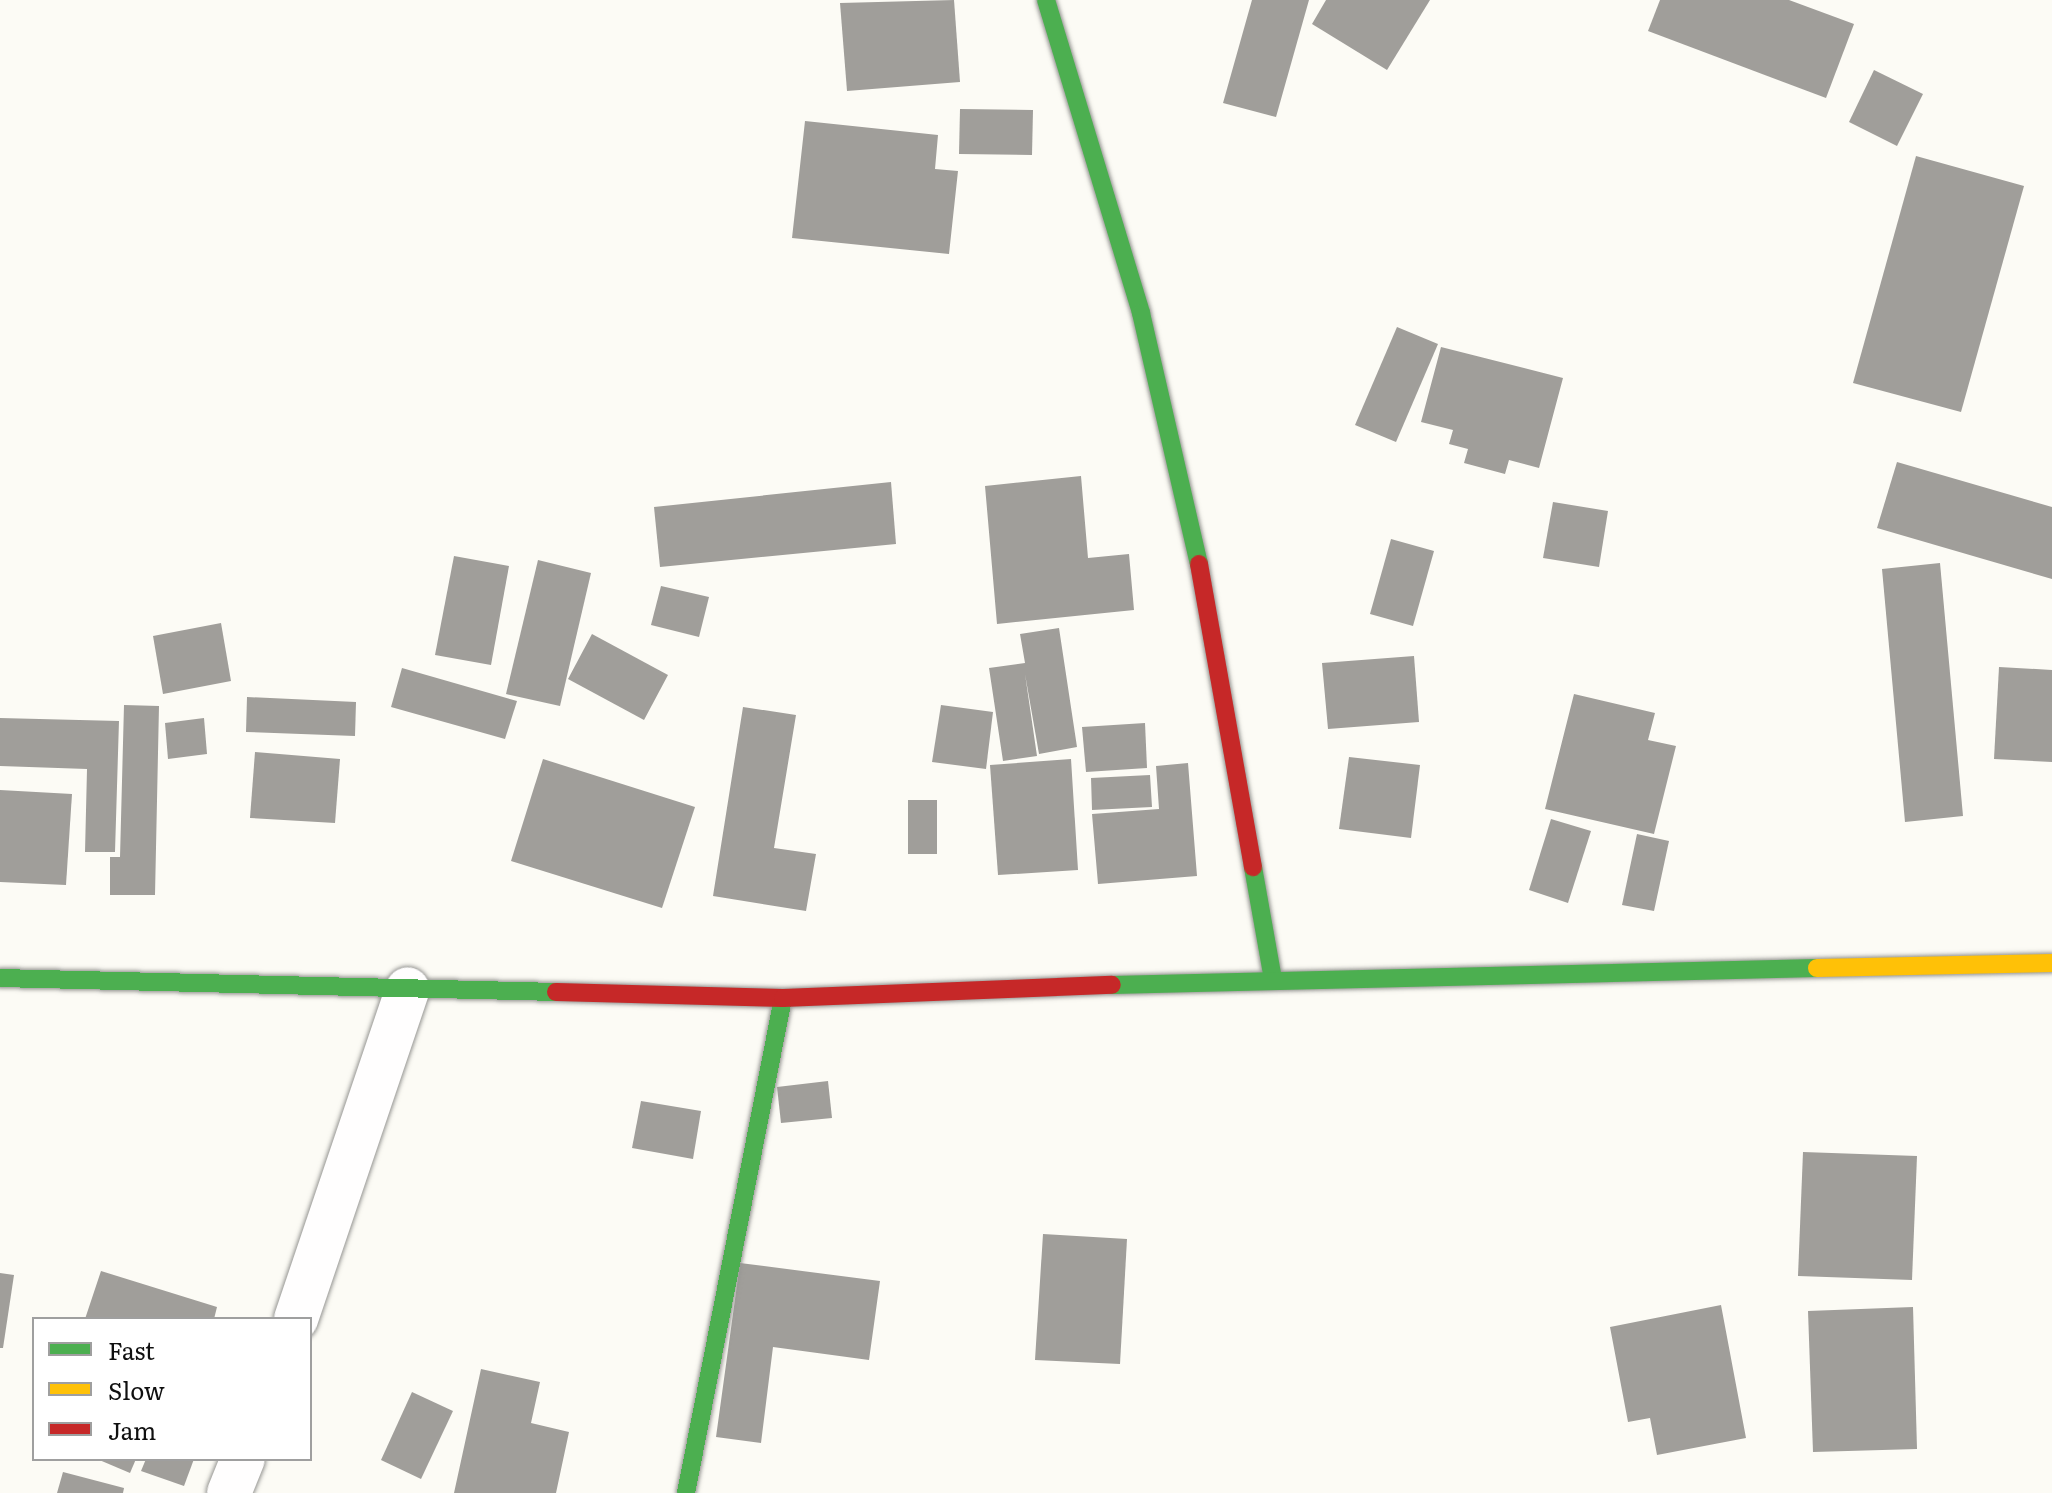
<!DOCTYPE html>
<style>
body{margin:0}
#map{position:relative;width:2052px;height:1493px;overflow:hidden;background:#fcfbf5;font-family:Literata,serif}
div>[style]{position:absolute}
.building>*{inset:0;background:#a09e9a}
.roads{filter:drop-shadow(0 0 2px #969693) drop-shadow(0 0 2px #969693)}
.street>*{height:44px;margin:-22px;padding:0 22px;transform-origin:22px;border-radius:22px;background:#fffefe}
.fast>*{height:18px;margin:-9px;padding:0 9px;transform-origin:9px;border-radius:9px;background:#4caf50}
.slow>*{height:18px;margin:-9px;padding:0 9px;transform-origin:9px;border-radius:9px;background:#ffc107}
.jam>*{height:18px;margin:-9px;padding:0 9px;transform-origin:9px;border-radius:9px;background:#c62828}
span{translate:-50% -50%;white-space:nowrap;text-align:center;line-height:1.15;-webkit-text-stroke:8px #fff;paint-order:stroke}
.legend{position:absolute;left:32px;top:1317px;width:280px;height:144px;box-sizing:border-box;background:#fff;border:2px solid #9f9f9f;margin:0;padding:10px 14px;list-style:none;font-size:24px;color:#101010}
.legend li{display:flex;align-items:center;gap:16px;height:40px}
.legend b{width:40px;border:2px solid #9f9f9f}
</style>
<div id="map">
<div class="building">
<i style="clip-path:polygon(954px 0,960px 82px,847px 91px,840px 3px)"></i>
<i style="clip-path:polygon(1252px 0,1309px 0,1276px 117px,1223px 103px)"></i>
<i style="clip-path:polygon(1326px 0,1430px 0,1387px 70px,1312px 24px)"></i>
<i style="clip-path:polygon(1660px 0,1789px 0,1854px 24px,1826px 98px,1648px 31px)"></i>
<i style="clip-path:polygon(1874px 70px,1923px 94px,1897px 146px,1849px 122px)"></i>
<i style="clip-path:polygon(960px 109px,1033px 110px,1032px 155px,959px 154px)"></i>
<i style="clip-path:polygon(805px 121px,938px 135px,935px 169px,958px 171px,949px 254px,792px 238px)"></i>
<i style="clip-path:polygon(1916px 156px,2024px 186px,1961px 412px,1853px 383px)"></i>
<i style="clip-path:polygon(1397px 327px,1438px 344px,1396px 442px,1355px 425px)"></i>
<i style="clip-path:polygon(1441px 347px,1563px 378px,1539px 468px,1509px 460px,1505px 474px,1464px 463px,1468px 449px,1449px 444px,1453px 430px,1421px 422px)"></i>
<i style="clip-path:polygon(1897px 462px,2052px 507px,2052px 579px,1877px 528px)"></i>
<i style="clip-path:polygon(1081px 476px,1088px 558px,1129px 554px,1134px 610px,997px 624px,985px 486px)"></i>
<i style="clip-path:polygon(891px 482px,896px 544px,660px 567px,654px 507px)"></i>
<i style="clip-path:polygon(1553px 502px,1608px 511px,1599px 567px,1543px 558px)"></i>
<i style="clip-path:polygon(1391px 539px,1434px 551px,1413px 626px,1370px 614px)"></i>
<i style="clip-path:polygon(454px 556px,509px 566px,491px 665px,435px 655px)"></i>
<i style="clip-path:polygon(538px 560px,591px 573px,560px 706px,506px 694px)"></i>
<i style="clip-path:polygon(1940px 563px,1963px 816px,1905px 822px,1882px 569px)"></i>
<i style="clip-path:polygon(661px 586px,709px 597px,699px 637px,651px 625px)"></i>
<i style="clip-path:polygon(221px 623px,231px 681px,163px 694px,153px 636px)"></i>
<i style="clip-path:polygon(1059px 628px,1077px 747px,1039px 754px,1025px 674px,1037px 756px,1003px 761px,989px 668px,1025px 663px,1020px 634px)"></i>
<i style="clip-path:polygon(592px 634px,668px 675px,644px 720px,568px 679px)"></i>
<i style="clip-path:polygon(1414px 656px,1419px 722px,1328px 729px,1322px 663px)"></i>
<i style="clip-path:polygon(1999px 667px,2052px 670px,2052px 762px,1994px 759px)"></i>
<i style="clip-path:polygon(402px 668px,517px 701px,505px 739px,391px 707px)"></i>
<i style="clip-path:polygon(1574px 694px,1655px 713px,1648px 740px,1676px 746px,1654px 834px,1545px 809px)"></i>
<i style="clip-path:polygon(247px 697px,356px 702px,355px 736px,246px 732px)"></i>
<i style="clip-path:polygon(124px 705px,159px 706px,155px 895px,110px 895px,110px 857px,120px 857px)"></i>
<i style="clip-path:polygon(941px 705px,993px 712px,986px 769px,932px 762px)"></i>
<i style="clip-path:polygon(743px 707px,796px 715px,774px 848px,816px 854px,806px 911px,713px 896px)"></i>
<i style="clip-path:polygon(0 718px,119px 721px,115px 852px,85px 852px,87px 769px,0 766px)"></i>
<i style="clip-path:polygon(204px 718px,207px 754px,168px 759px,165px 723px)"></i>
<i style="clip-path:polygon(1145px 723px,1147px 768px,1086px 772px,1082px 727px)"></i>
<i style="clip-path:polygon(255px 752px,340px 759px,335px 823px,250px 818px)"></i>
<i style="clip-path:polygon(1349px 757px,1420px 765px,1411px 838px,1339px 829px)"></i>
<i style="clip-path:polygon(543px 759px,695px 807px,662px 908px,511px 861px)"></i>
<i style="clip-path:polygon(1071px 759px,1078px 870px,998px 875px,990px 765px)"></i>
<i style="clip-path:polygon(1188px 763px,1197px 876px,1098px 884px,1092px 814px,1159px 809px,1156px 766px)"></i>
<i style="clip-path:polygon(1150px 775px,1152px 807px,1092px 810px,1091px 778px)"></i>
<i style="clip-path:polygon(0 790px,72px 794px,66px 885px,0 882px)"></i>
<i style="clip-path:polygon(908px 800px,937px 800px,937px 854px,908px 854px)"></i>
<i style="clip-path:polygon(1551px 819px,1591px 831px,1568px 903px,1529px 890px)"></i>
<i style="clip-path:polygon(1637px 834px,1669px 841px,1654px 911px,1622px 905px)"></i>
<i style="clip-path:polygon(828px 1081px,832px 1118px,781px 1123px,777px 1087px)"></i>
<i style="clip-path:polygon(641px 1101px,701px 1111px,693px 1159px,632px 1148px)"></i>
<i style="clip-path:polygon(1803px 1152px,1917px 1156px,1912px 1280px,1798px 1276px)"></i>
<i style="clip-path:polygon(1043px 1234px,1127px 1239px,1120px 1364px,1035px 1360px)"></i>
<i style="clip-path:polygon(740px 1263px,880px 1281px,869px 1360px,773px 1347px,761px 1443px,716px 1437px)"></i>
<i style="clip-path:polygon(101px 1271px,217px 1307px,214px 1319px,85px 1319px)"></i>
<i style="clip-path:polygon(0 1273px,14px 1275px,3px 1348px,0 1348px)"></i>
<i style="clip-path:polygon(1721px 1305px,1746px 1438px,1657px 1455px,1650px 1418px,1628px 1422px,1610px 1327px)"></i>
<i style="clip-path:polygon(1913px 1307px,1917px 1449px,1813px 1452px,1808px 1311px)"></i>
<i style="clip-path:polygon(481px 1369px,540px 1382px,531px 1423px,569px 1432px,556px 1493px,454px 1493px)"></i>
<i style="clip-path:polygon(412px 1392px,453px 1411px,421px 1479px,381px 1460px)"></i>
<i style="clip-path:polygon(97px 1459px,136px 1459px,130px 1473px)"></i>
<i style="clip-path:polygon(146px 1459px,194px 1459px,184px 1486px,141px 1471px)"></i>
<i style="clip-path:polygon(63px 1472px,124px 1488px,123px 1493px,57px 1493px)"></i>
</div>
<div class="roads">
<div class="street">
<i style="left:296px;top:1319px;width:348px;rotate:-71.3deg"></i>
<i style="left:229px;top:1493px;width:37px;rotate:-68deg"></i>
</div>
<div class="fast">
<i style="left:1046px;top:0;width:327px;rotate:73.1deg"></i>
<i style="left:1141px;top:313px;width:258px;rotate:77deg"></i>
<i style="left:1253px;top:867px;width:114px;rotate:79.9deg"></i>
<i style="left:0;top:978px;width:556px;rotate:1.44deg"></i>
<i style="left:1112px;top:985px;width:705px;rotate:-1.38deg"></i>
<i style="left:686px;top:1493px;width:504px;rotate:-78.91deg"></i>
</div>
<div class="slow">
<i style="left:1817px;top:968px;width:235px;rotate:-1.2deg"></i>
</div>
<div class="jam">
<i style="left:1199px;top:564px;width:308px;rotate:79.9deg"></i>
<i style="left:556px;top:992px;width:227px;rotate:1.5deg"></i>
<i style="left:783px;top:998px;width:329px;rotate:-2.3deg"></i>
</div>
</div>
<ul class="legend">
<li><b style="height:10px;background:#4caf50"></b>Fast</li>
<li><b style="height:10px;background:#ffc107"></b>Slow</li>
<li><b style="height:10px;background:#c62828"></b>Jam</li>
</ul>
</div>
